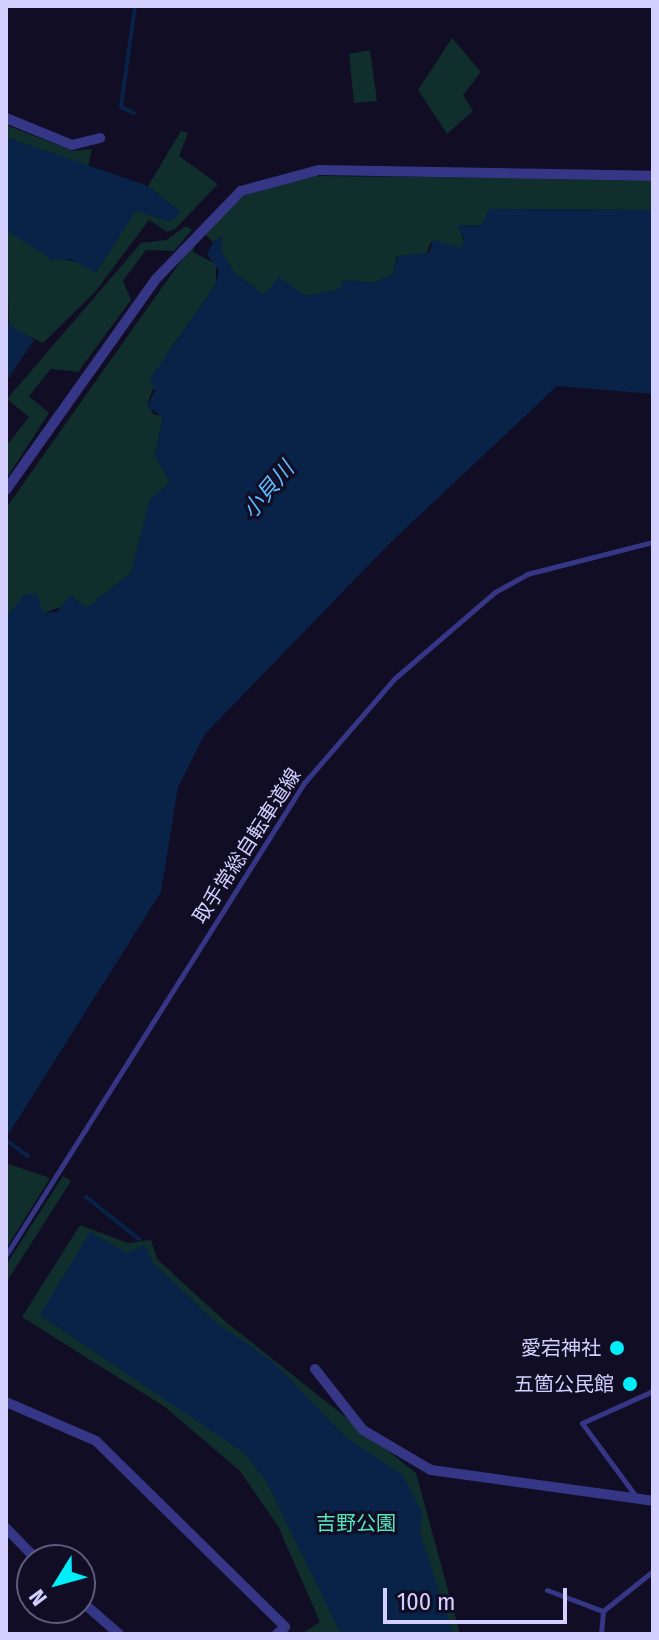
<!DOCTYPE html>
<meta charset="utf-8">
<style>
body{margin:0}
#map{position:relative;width:659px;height:1640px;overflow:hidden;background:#100d24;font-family:"Fira Sans Condensed","Noto Sans JP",sans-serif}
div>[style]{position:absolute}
.green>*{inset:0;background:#0f2e2c}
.water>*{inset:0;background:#092247}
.stream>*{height:4px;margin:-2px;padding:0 2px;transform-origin:2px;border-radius:2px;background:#092247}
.service>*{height:5px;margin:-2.5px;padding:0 2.5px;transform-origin:2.5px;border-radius:2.5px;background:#353685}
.minor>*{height:10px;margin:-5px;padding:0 5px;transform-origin:5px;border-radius:5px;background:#353685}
.dots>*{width:22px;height:22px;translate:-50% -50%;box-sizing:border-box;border:4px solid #100d24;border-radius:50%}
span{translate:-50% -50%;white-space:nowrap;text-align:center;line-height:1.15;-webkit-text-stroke:6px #100d24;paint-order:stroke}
.street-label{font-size:20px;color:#d3cfff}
.poi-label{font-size:20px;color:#d3cfff}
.right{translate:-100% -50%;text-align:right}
.park-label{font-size:20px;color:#55e5bb}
.water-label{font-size:22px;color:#5dbcff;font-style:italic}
.frame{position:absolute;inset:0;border:8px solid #d3cfff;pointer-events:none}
.north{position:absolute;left:16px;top:1544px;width:80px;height:80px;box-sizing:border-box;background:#100d24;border:2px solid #5e5b7c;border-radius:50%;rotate:233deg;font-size:22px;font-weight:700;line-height:32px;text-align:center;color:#d3cfff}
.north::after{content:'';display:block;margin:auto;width:28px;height:36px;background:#00edfa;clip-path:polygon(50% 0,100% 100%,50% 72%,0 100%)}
.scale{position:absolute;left:383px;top:1588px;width:184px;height:36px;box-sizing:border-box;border:4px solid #d3cfff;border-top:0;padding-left:10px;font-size:24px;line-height:28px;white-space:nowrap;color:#d3cfff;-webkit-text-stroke:6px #100d24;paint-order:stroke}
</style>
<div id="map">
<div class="green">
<i style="clip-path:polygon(452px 38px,481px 72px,463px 95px,473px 111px,447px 134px,418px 90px)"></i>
<i style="clip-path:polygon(370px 50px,377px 101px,354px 103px,349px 54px)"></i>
<i style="clip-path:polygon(6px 125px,73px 151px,92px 149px,88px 167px,6px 137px)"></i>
<i style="clip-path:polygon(181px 131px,188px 133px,179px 156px,218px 184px,175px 229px,167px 232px,149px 220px,95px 292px,43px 343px,9px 327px,6px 230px,51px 257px,99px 266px,136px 210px,169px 222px,180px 212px,148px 186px)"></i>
<i style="clip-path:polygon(313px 176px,653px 179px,653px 210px,490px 209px,482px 225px,458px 226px,466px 245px,455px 250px,431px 242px,426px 255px,397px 256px,393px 274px,374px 283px,344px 280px,340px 289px,306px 296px,281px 281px,264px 295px,234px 272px,220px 251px,222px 236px,213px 242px,201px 231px,245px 195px)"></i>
<i style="clip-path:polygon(186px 226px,192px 230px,174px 251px,146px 250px,123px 281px,131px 300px,78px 372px,51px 369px,29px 396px,49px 413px,6px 479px,6px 446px,29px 417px,7px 399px,141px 243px,166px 240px)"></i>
<i style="clip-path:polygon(197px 238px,193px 252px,216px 264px,216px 284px,167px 354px,148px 402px,153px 414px,163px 416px,155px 455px,170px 483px,150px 500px,131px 573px,87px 608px,77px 601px,44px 613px,18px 606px,6px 617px,6px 508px)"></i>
<i style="clip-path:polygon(6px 1163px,50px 1178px,6px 1249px)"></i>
<i style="clip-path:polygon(63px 1176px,71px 1181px,6px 1283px,6px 1265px)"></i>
<i style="clip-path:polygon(80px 1225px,128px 1243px,151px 1240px,157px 1259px,226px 1322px,416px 1473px,460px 1634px,301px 1634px,320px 1622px,278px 1526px,240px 1471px,165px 1407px,22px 1317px)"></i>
</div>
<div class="water">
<i style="clip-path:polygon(6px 137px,148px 186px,181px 212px,169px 222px,136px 210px,96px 273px,71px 259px,52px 260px,6px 230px)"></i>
<i style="clip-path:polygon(489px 209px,653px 210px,653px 394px,557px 386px,388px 545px,205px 734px,178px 787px,161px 892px,6px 1138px,6px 617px,25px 594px,36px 594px,44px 613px,57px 612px,70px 595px,87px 608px,131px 573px,150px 499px,170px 483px,155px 455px,163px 417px,147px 406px,155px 391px,150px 379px,216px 284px,219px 271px,207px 254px,213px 242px,223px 236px,221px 251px,234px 272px,264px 295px,279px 277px,306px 296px,340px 289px,344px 280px,374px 283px,393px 274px,398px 256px,429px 253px,433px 240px,461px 248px,465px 239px,457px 226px,482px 225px)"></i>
<i style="clip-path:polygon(6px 323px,34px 340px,6px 382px)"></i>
<i style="clip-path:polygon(90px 1232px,127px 1253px,145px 1245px,153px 1263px,218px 1324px,273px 1362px,347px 1438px,402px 1474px,422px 1512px,420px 1533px,453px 1634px,341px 1634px,266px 1481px,244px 1453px,40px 1315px)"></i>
</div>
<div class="stream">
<i style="left:134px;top:113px;width:14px;rotate:-155deg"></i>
<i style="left:121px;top:107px;width:102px;rotate:-82.1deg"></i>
<i style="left:6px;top:1140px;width:27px;rotate:36deg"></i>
<i style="left:86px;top:1197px;width:68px;rotate:38.4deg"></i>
</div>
<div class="service">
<i style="left:6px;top:1255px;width:558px;rotate:-57.73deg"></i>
<i style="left:304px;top:783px;width:139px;rotate:-49.1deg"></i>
<i style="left:395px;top:678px;width:132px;rotate:-40.7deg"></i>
<i style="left:495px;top:592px;width:37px;rotate:-29deg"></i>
<i style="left:527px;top:574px;width:130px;rotate:-14.3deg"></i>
<i style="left:635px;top:1495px;width:89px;rotate:-126.4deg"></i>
<i style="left:582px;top:1423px;width:78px;rotate:-24.3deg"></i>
<i style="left:547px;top:1590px;width:60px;rotate:20.6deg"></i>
<i style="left:603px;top:1611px;width:23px;rotate:95deg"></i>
<i style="left:603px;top:1611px;width:64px;rotate:-38.7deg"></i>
</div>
<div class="minor">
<i style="left:6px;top:118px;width:71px;rotate:22.2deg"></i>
<i style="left:72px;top:145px;width:29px;rotate:-14deg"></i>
<i style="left:6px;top:490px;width:257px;rotate:-54.6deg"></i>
<i style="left:155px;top:280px;width:124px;rotate:-46deg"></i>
<i style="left:241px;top:191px;width:81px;rotate:-15.1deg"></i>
<i style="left:319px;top:170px;width:334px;rotate:1deg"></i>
<i style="left:315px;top:1369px;width:78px;rotate:51.8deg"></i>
<i style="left:363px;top:1430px;width:79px;rotate:30.5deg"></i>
<i style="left:431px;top:1470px;width:224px;rotate:7.9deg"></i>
<i style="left:6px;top:1402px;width:98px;rotate:23.4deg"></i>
<i style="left:96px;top:1441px;width:265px;rotate:44.5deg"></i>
<i style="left:285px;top:1627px;width:11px;rotate:139deg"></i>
<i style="left:6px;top:1528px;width:45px;rotate:45.9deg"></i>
<i style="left:80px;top:1600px;width:52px;rotate:41.1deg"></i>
</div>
<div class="dots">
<i style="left:617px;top:1348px;background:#00edfa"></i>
<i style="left:630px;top:1384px;background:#00edfa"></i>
</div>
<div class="street-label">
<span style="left:247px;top:846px;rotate:-57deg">取手常総自転車道線</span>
</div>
<div class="poi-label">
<span class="right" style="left:601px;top:1348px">愛宕神社</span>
<span class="right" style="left:614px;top:1384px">五箇公民館</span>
</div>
<div class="park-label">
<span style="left:356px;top:1523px">吉野公園</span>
</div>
<div class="water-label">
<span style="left:268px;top:490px;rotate:-50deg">小貝川</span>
</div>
<div class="frame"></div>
<div class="north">N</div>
<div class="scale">100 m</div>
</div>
